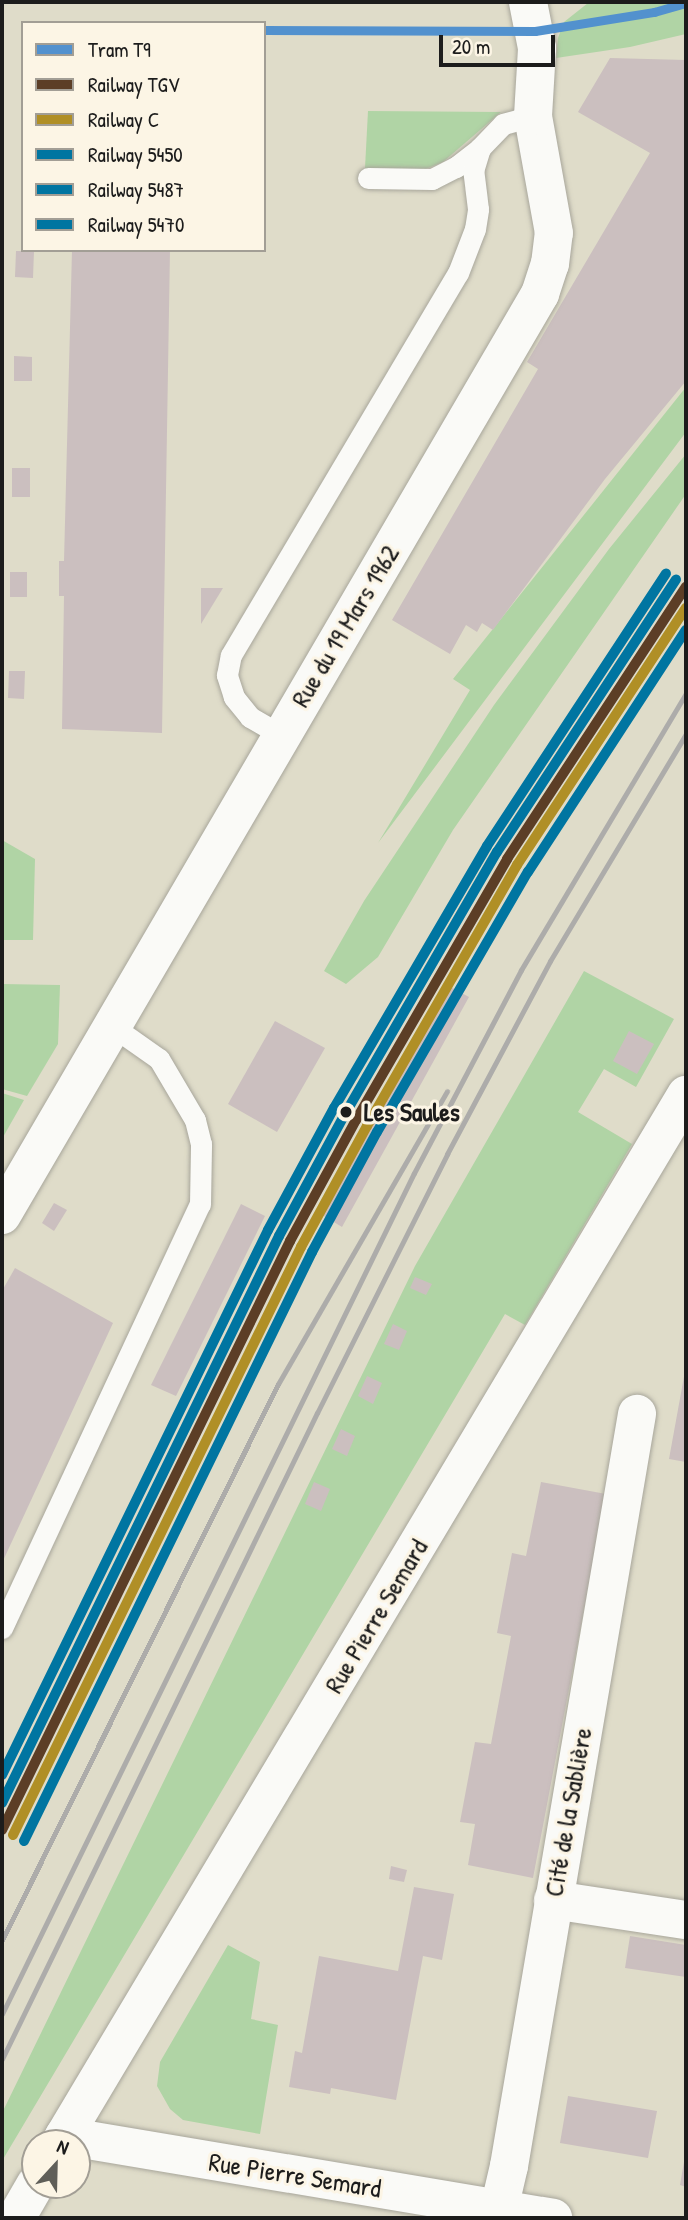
<!DOCTYPE html>
<meta charset="utf-8">
<style>
body{margin:0}
#map{position:relative;width:688px;height:2220px;overflow:hidden;background:#dfdcc9;font-family:"Patrick Hand",sans-serif}
div>[style]{position:absolute}
.green>*{inset:0;background:#b0d4a5}
.building>*{inset:0;background:#cbbfbf}
.roads{filter:drop-shadow(0 0 2px #a8a69b) drop-shadow(0 0 2px #a8a69b)}
.service>*{height:21px;margin:-10.5px;padding:0 10.5px;transform-origin:10.5px;border-radius:10.5px;background:#fafaf7}
.minor>*{height:38px;margin:-19px;padding:0 19px;transform-origin:19px;border-radius:19px;background:#fafaf7}
.rail>*{height:5px;margin:-2.5px;padding:0 2.5px;transform-origin:2.5px;border-radius:2.5px;background:#adacaa}
.rail-1>*{height:10px;margin:-5px;padding:0 5px;transform-origin:5px;border-radius:5px;background:#5c3e26}
.rail-2>*{height:10px;margin:-5px;padding:0 5px;transform-origin:5px;border-radius:5px;background:#b08f26}
.rail-3>*{height:10px;margin:-5px;padding:0 5px;transform-origin:5px;border-radius:5px;background:#0075a1}
.rail-4>*{height:10px;margin:-5px;padding:0 5px;transform-origin:5px;border-radius:5px;background:#0075a1}
.rail-5>*{height:10px;margin:-5px;padding:0 5px;transform-origin:5px;border-radius:5px;background:#0075a1}
.tram-1>*{height:9px;margin:-4.5px;padding:0 4.5px;transform-origin:4.5px;border-radius:4.5px;background:#5291ce}
.dots>*{width:19px;height:19px;translate:-50% -50%;box-sizing:border-box;border:4px solid #fcf5e5;border-radius:50%}
span{translate:-50% -50%;white-space:nowrap;text-align:center;line-height:1.15;-webkit-text-stroke:6px #fcf5e5;paint-order:stroke}
.street-label{font-size:26px;color:#1c1c1c}
.stop-label{font-size:26px;color:#1c1c1c;font-weight:700}
.left{translate:0 -50%;text-align:left}
.frame{position:absolute;inset:0;border:4px solid #1c1c1c;pointer-events:none}
.legend{position:absolute;left:21px;top:21px;width:245px;height:231px;box-sizing:border-box;background:#fcf5e5;border:2px solid #a29e95;margin:0;padding:9px 12px;list-style:none;font-size:21px;color:#1c1c1c}
.legend li{display:flex;align-items:center;gap:14px;height:35px}
.legend b{width:35px;border:2px solid #a29e95}
.north{position:absolute;left:21px;top:2129px;width:70px;height:70px;box-sizing:border-box;background:#fcf5e5;border:2px solid #a29e95;border-radius:50%;rotate:22deg;font-size:19px;font-weight:700;line-height:28px;text-align:center;color:#1c1c1c}
.north::after{content:'';display:block;margin:auto;width:24px;height:32px;background:#605f59;clip-path:polygon(50% 0,100% 100%,50% 72%,0 100%)}
.scale{position:absolute;left:439px;top:35px;width:116px;height:32px;box-sizing:border-box;border:4px solid #1c1c1c;border-top:0;padding-left:9px;font-size:21px;line-height:24px;white-space:nowrap;color:#1c1c1c;-webkit-text-stroke:5px #fcf5e5;paint-order:stroke}
</style>
<div id="map">
<div class="green">
<i style="clip-path:polygon(686px 2px,686px 34px,630px 47px,556px 58px,558px 38px,564px 22px,588px 3px)"></i>
<i style="clip-path:polygon(368px 111px,501px 112px,443px 162px,423px 170px,365px 168px)"></i>
<i style="clip-path:polygon(686px 387px,686px 432px,378px 843px,470px 690px,453px 679px)"></i>
<i style="clip-path:polygon(686px 454px,686px 494px,453px 830px,378px 957px,346px 984px,324px 971px,364px 901px,494px 705px,609px 549px)"></i>
<i style="clip-path:polygon(2px 840px,35px 859px,33px 940px,2px 940px)"></i>
<i style="clip-path:polygon(584px 971px,674px 1019px,636px 1087px,604px 1069px,578px 1112px,632px 1144px,525px 1325px,505px 1314px,2px 2161px,2px 2113px,415px 1266px)"></i>
<i style="clip-path:polygon(2px 984px,60px 985px,58px 1044px,27px 1096px,2px 1089px)"></i>
<i style="clip-path:polygon(2px 1093px,24px 1100px,2px 1139px)"></i>
<i style="clip-path:polygon(228px 1945px,260px 1962px,251px 2019px,278px 2025px,260px 2134px,183px 2120px,170px 2109px,157px 2086px,160px 2062px)"></i>
</div>
<div class="building">
<i style="clip-path:polygon(610px 58px,686px 60px,686px 381px,605px 479px,493px 630px,482px 623px,477px 632px,466px 625px,450px 654px,392px 620px,538px 369px,527px 362px,650px 153px,578px 112px)"></i>
<i style="clip-path:polygon(72px 250px,170px 250px,162px 733px,62px 729px,64px 596px,59px 596px,59px 561px,64px 561px)"></i>
<i style="clip-path:polygon(16px 251px,34px 251px,33px 278px,15px 277px)"></i>
<i style="clip-path:polygon(14px 356px,32px 357px,32px 381px,14px 381px)"></i>
<i style="clip-path:polygon(12px 468px,30px 468px,30px 497px,12px 497px)"></i>
<i style="clip-path:polygon(10px 572px,27px 572px,27px 597px,10px 597px)"></i>
<i style="clip-path:polygon(201px 588px,223px 588px,201px 624px)"></i>
<i style="clip-path:polygon(9px 671px,25px 671px,24px 699px,8px 698px)"></i>
<i style="clip-path:polygon(445px 984px,469px 997px,342px 1227px,319px 1213px)"></i>
<i style="clip-path:polygon(275px 1021px,325px 1048px,277px 1132px,228px 1104px)"></i>
<i style="clip-path:polygon(629px 1031px,654px 1044px,637px 1074px,613px 1061px)"></i>
<i style="clip-path:polygon(54px 1203px,67px 1210px,54px 1231px,42px 1223px)"></i>
<i style="clip-path:polygon(241px 1204px,265px 1216px,176px 1396px,151px 1385px)"></i>
<i style="clip-path:polygon(15px 1268px,113px 1323px,2px 1563px,2px 1291px)"></i>
<i style="clip-path:polygon(415px 1277px,432px 1284px,426px 1295px,410px 1288px)"></i>
<i style="clip-path:polygon(393px 1324px,407px 1331px,399px 1350px,384px 1344px)"></i>
<i style="clip-path:polygon(685px 1371px,686px 1371px,686px 1462px,669px 1459px)"></i>
<i style="clip-path:polygon(367px 1376px,382px 1383px,373px 1404px,358px 1396px)"></i>
<i style="clip-path:polygon(341px 1429px,355px 1436px,347px 1456px,332px 1449px)"></i>
<i style="clip-path:polygon(314px 1482px,330px 1489px,321px 1511px,305px 1504px)"></i>
<i style="clip-path:polygon(541px 1482px,606px 1494px,533px 1878px,468px 1865px,475px 1824px,460px 1822px,475px 1742px,491px 1744px,511px 1636px,497px 1633px,501px 1611px,512px 1553px,526px 1556px)"></i>
<i style="clip-path:polygon(391px 1866px,407px 1870px,404px 1882px,389px 1879px)"></i>
<i style="clip-path:polygon(414px 1887px,454px 1894px,442px 1960px,423px 1956px,396px 2100px,331px 2088px,330px 2094px,289px 2087px,295px 2051px,302px 2053px,319px 1956px,398px 1971px)"></i>
<i style="clip-path:polygon(630px 1936px,686px 1945px,686px 1977px,625px 1968px)"></i>
<i style="clip-path:polygon(568px 2096px,657px 2111px,648px 2158px,560px 2143px)"></i>
<i style="clip-path:polygon(685px 2156px,686px 2156px,686px 2187px,680px 2185px)"></i>
</div>
<div class="roads">
<div class="service">
<i style="left:368px;top:178px;width:64px;rotate:0.9deg"></i>
<i style="left:432px;top:179px;width:27px;rotate:-27deg"></i>
<i style="left:456px;top:167px;width:31px;rotate:-38deg"></i>
<i style="left:281px;top:735px;width:36px;rotate:-150deg"></i>
<i style="left:250px;top:717px;width:26px;rotate:-129deg"></i>
<i style="left:234px;top:697px;width:23px;rotate:-108deg"></i>
<i style="left:227px;top:675px;width:20px;rotate:-79deg"></i>
<i style="left:231px;top:655px;width:444px;rotate:-59.3deg"></i>
<i style="left:458px;top:273px;width:47px;rotate:-68.9deg"></i>
<i style="left:475px;top:229px;width:20px;rotate:-81deg"></i>
<i style="left:478px;top:209px;width:38px;rotate:-97deg"></i>
<i style="left:473px;top:171px;width:24px;rotate:-73deg"></i>
<i style="left:480px;top:148px;width:33px;rotate:-46deg"></i>
<i style="left:503px;top:124px;width:31px;rotate:-15deg"></i>
<i style="left:2px;top:1628px;width:468px;rotate:-65deg"></i>
<i style="left:200px;top:1204px;width:60px;rotate:-89deg"></i>
<i style="left:201px;top:1144px;width:25px;rotate:-104deg"></i>
<i style="left:195px;top:1120px;width:71px;rotate:-120.5deg"></i>
<i style="left:159px;top:1059px;width:57px;rotate:-144.9deg"></i>
</div>
<div class="minor">
<i style="left:2px;top:1215px;width:1067px;rotate:-59.71deg"></i>
<i style="left:540px;top:294px;width:32px;rotate:-72deg"></i>
<i style="left:550px;top:264px;width:31px;rotate:-83deg"></i>
<i style="left:554px;top:233px;width:119px;rotate:-100.2deg"></i>
<i style="left:533px;top:116px;width:68px;rotate:-86.6deg"></i>
<i style="left:537px;top:48px;width:47px;rotate:-101.1deg"></i>
<i style="left:553px;top:1900px;width:134px;rotate:8.6deg"></i>
<i style="left:64px;top:2136px;width:496px;rotate:9.5deg"></i>
<i style="left:60px;top:2143px;width:1221px;rotate:-59.15deg"></i>
<i style="left:499px;top:2209px;width:44px;rotate:-76.9deg"></i>
<i style="left:509px;top:2166px;width:763px;rotate:-80.34deg"></i>
<i style="left:16px;top:2218px;width:38px;rotate:-60deg"></i>
</div>
</div>
<div class="rail">
<i style="left:2px;top:1940px;width:621px;rotate:-63.6deg"></i>
<i style="left:278px;top:1384px;width:338px;rotate:-60deg"></i>
<i style="left:2px;top:2014px;width:936px;rotate:-63.9deg"></i>
<i style="left:414px;top:1173px;width:229px;rotate:-62.2deg"></i>
<i style="left:521px;top:970px;width:322px;rotate:-59.2deg"></i>
<i style="left:2px;top:2059px;width:719px;rotate:-64.01deg"></i>
<i style="left:317px;top:1413px;width:290px;rotate:-63.3deg"></i>
<i style="left:447px;top:1154px;width:219px;rotate:-61.9deg"></i>
<i style="left:550px;top:961px;width:265px;rotate:-59.1deg"></i>
</div>
<div class="rail-1">
<i style="left:2px;top:1830px;width:656px;rotate:-63.94deg"></i>
<i style="left:290px;top:1241px;width:138px;rotate:-61.4deg"></i>
<i style="left:356px;top:1120px;width:302px;rotate:-59.9deg"></i>
<i style="left:507px;top:859px;width:326px;rotate:-56.7deg"></i>
</div>
<div class="rail-2">
<i style="left:13px;top:1835px;width:655px;rotate:-63.9deg"></i>
<i style="left:301px;top:1247px;width:138px;rotate:-61.4deg"></i>
<i style="left:367px;top:1126px;width:301px;rotate:-60.1deg"></i>
<i style="left:517px;top:865px;width:308px;rotate:-56.7deg"></i>
</div>
<div class="rail-3">
<i style="left:2px;top:1803px;width:631px;rotate:-63.96deg"></i>
<i style="left:279px;top:1236px;width:139px;rotate:-61.6deg"></i>
<i style="left:345px;top:1114px;width:303px;rotate:-59.9deg"></i>
<i style="left:497px;top:852px;width:326px;rotate:-56.7deg"></i>
</div>
<div class="rail-4">
<i style="left:24px;top:1841px;width:656px;rotate:-63.94deg"></i>
<i style="left:312px;top:1252px;width:136px;rotate:-61.6deg"></i>
<i style="left:377px;top:1132px;width:301px;rotate:-59.9deg"></i>
<i style="left:528px;top:872px;width:289px;rotate:-56.9deg"></i>
</div>
<div class="rail-5">
<i style="left:2px;top:1775px;width:606px;rotate:-63.98deg"></i>
<i style="left:268px;top:1230px;width:139px;rotate:-61.6deg"></i>
<i style="left:334px;top:1108px;width:303px;rotate:-59.7deg"></i>
<i style="left:487px;top:846px;width:326px;rotate:-56.7deg"></i>
</div>
<div class="tram-1">
<i style="left:264px;top:30px;width:271px;rotate:0.2deg"></i>
<i style="left:535px;top:31px;width:121px;rotate:-9.1deg"></i>
<i style="left:654px;top:12px;width:33px;rotate:-16deg"></i>
</div>
<div class="dots">
<i style="left:346px;top:1112px;background:#1c1c1c"></i>
</div>
<div class="street-label">
<span style="left:345px;top:626px;rotate:-59deg">Rue du 19 Mars 1962</span>
<span style="left:376px;top:1616px;rotate:-59deg">Rue Pierre Semard</span>
<span style="left:568px;top:1812px;rotate:-80deg">Cité de la Sablière</span>
<span style="left:295px;top:2175px;rotate:9deg">Rue Pierre Semard</span>
</div>
<div class="stop-label">
<span class="left" style="left:364px;top:1112px">Les Saules</span>
</div>
<div class="frame"></div>
<ul class="legend">
<li><b style="height:9px;background:#5291ce"></b>Tram T9</li>
<li><b style="height:9px;background:#5c3e26"></b>Railway TGV</li>
<li><b style="height:9px;background:#b08f26"></b>Railway C</li>
<li><b style="height:9px;background:#0075a1"></b>Railway 5450</li>
<li><b style="height:9px;background:#0075a1"></b>Railway 5487</li>
<li><b style="height:9px;background:#0075a1"></b>Railway 5470</li>
</ul>
<div class="north">N</div>
<div class="scale">20 m</div>
</div>
